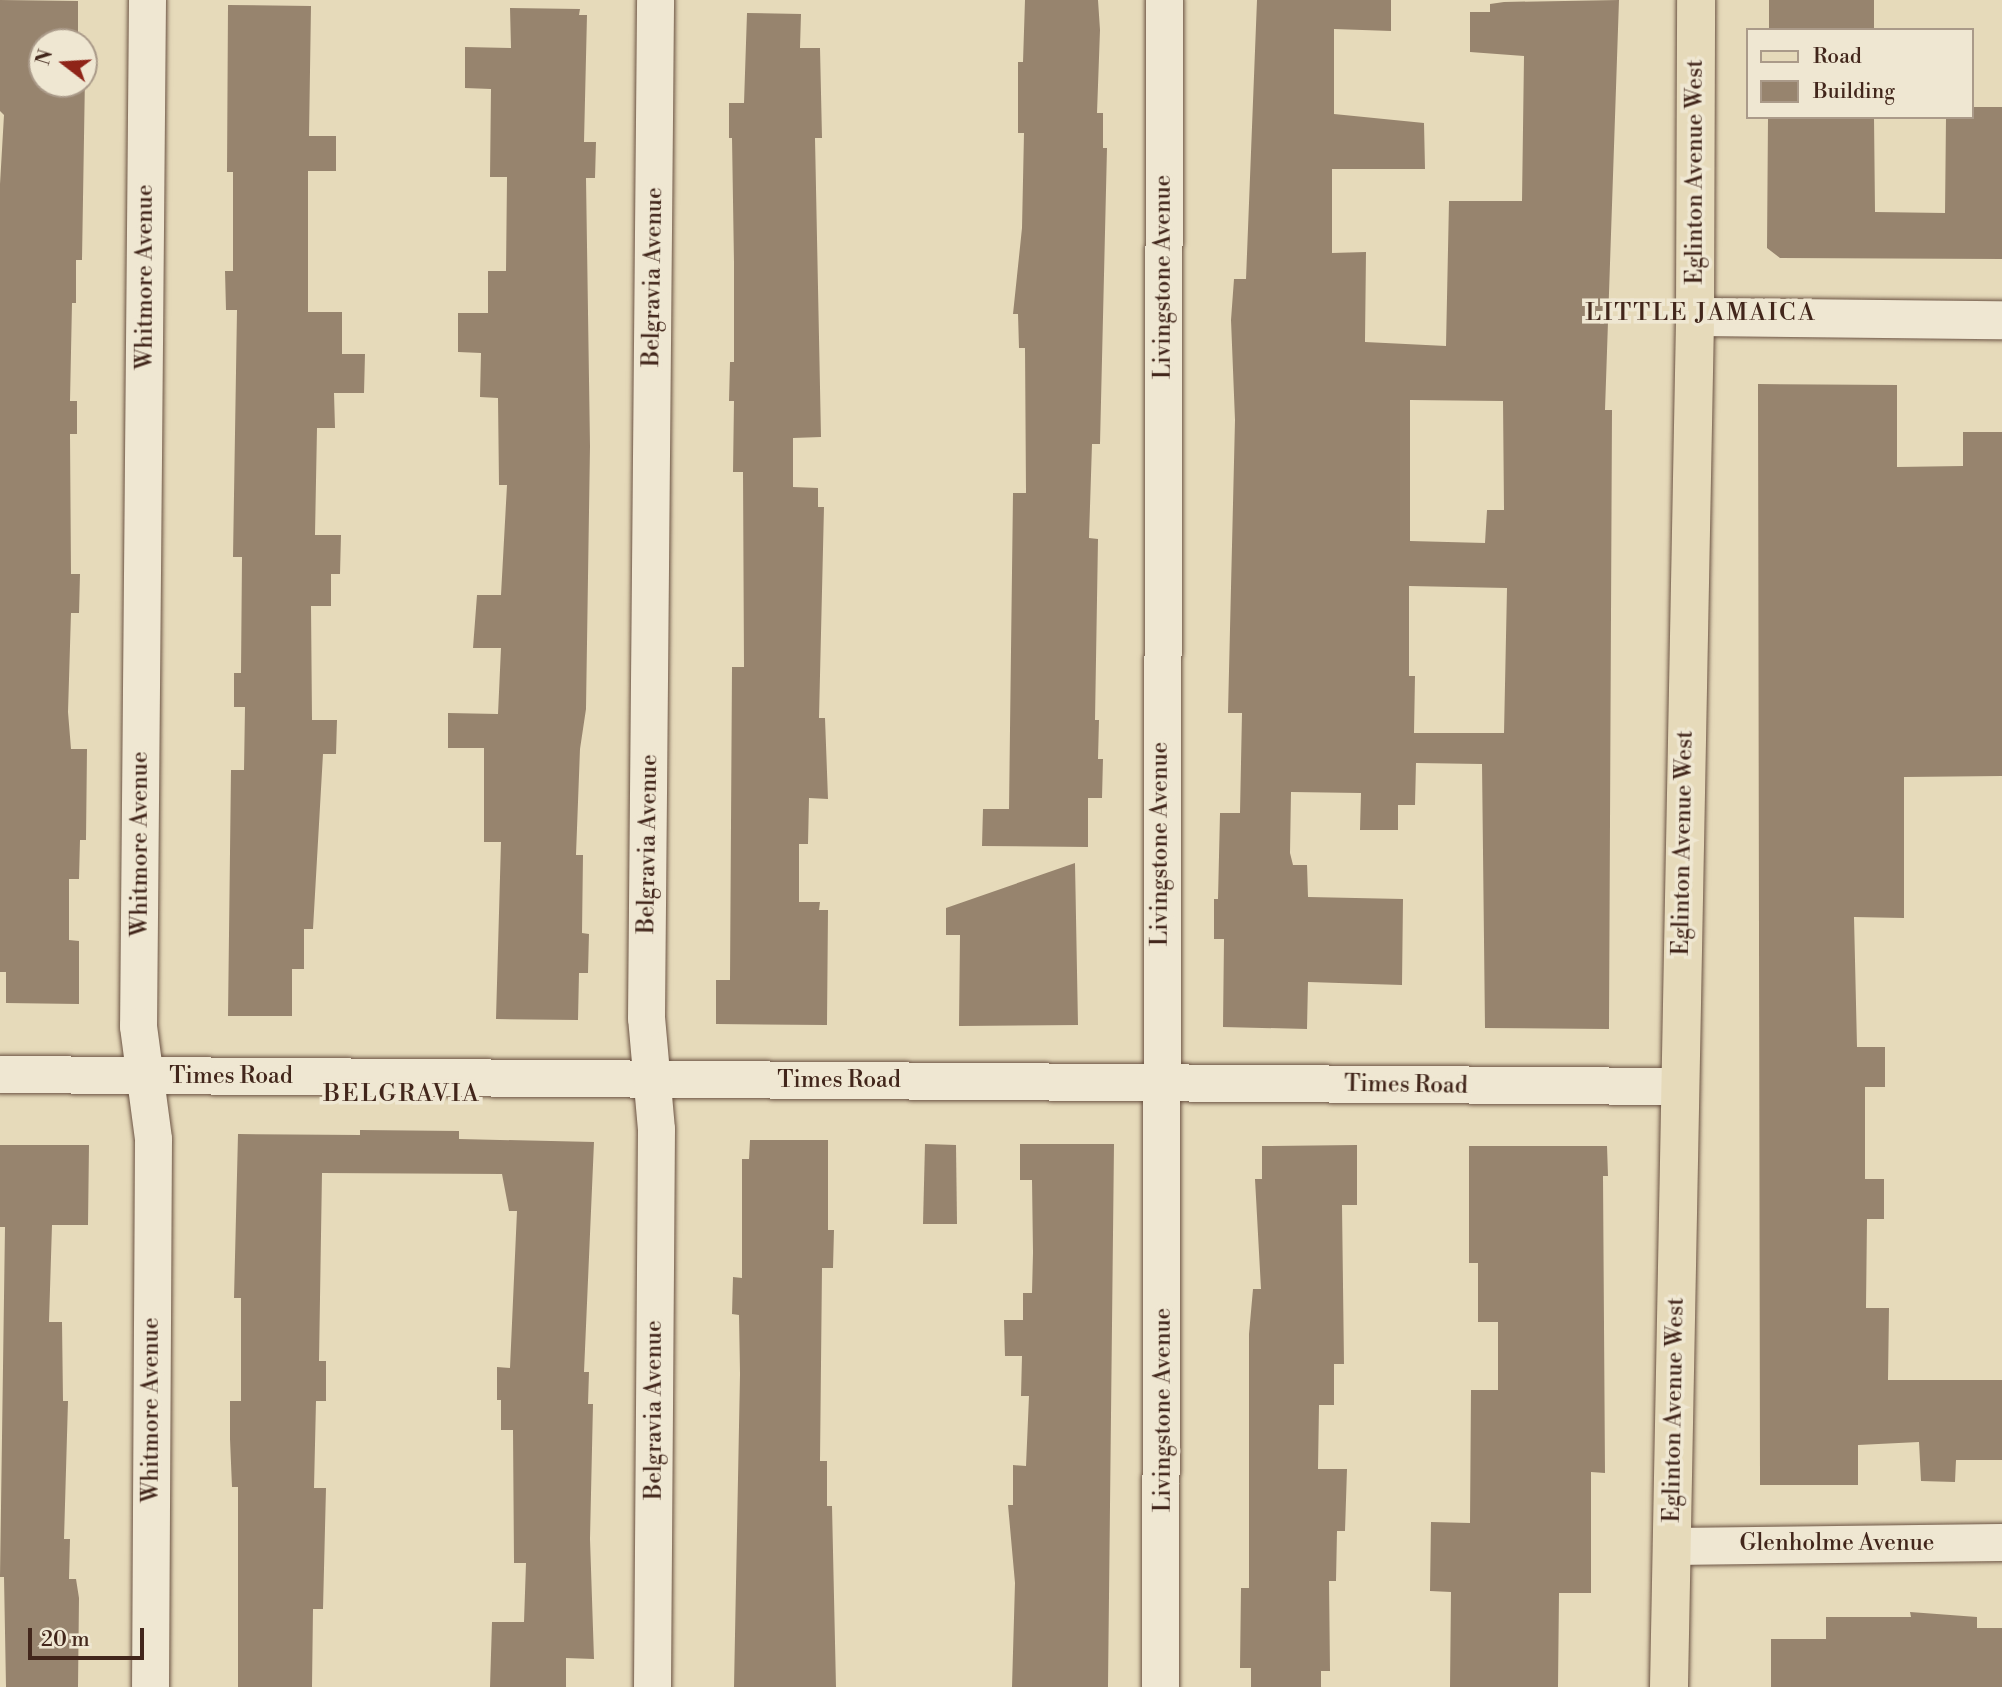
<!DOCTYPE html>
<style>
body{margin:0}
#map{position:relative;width:2002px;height:1687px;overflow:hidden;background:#e6daba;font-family:"Libre Bodoni",serif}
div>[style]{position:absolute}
.building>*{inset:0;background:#97846e}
.roads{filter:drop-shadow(0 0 2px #6b5343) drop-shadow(0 0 2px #6b5343)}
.street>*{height:37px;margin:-18.5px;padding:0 18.5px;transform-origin:18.5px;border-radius:18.5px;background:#efe7d2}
.secondary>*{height:38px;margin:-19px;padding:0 19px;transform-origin:19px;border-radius:19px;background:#efe7d2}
.primary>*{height:38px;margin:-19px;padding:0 19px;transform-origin:19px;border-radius:19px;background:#e6daba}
span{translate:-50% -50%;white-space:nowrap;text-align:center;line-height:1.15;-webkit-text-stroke:7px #efe7d2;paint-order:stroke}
.street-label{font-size:23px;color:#42261b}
.neighbourhood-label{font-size:24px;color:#42261b;letter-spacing:2px}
.legend{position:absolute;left:1746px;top:28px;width:228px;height:91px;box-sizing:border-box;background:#efe7d2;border:2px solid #aa9a89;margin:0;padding:9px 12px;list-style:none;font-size:21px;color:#42261b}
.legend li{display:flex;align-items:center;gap:14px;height:35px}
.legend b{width:35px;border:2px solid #aa9a89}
.north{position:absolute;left:28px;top:28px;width:70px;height:70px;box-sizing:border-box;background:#efe7d2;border:2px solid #aa9a89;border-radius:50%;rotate:287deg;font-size:19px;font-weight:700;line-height:28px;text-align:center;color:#42261b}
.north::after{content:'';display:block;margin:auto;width:24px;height:32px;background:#8f2418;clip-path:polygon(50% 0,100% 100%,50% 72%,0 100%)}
.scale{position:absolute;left:28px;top:1628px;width:116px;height:32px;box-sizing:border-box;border:4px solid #42261b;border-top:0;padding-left:9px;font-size:21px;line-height:24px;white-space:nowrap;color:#42261b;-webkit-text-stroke:5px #efe7d2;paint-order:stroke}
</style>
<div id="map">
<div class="building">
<i style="clip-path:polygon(0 0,78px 1px,78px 42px,42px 42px,42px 84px,84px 84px,85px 76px,82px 260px,76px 260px,76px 303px,72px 303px,70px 401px,77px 401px,77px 434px,70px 434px,71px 574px,80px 574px,79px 613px,71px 613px,68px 712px,71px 749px,87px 749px,86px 840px,80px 840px,79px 879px,69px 879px,69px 940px,79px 941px,79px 1004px,6px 1003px,6px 972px,0 972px,0 184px,4px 115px,0 111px)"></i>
<i style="clip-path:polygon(1025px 0,1098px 0,1100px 30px,1097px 113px,1103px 113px,1103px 148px,1107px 148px,1100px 444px,1092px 444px,1089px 538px,1098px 539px,1095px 720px,1099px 720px,1098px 759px,1103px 759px,1102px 798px,1088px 798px,1088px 847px,982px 846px,983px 809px,1009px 809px,1013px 493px,1026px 493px,1025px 348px,1019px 348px,1018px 314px,1013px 314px,1022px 228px,1024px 133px,1018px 133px,1018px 62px,1023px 62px)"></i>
<i style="clip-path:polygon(evenodd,1257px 0,1391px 0,1391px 31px,1334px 29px,1334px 114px,1424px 123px,1425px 169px,1332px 169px,1332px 253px,1366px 252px,1365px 342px,1446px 346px,1449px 201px,1522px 201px,1524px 56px,1470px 52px,1470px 12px,1490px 12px,1490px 4px,1504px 2px,1619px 0,1605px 410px,1612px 410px,1609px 1029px,1485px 1028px,1482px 764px,1416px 763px,1415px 805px,1398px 805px,1398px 830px,1360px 830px,1361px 793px,1291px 792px,1290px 853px,1293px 865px,1307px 865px,1308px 897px,1403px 899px,1402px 985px,1308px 982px,1307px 1029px,1223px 1027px,1224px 939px,1214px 939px,1214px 899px,1218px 899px,1220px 813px,1240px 813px,1242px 713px,1228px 713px,1235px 420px,1231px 320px,1234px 279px,1246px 279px,1257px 0,1410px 400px,1503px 401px,1504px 510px,1487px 510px,1485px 543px,1410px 541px,1410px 400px,1257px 0,1409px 586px,1507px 588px,1504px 733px,1414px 733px,1415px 676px,1409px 676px,1409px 586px)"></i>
<i style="clip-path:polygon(1769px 0,1874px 0,1874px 30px,1769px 30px)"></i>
<i style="clip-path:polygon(228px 5px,311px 6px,309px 136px,336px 136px,336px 171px,308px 171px,308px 312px,342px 312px,342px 354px,365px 354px,364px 393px,334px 393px,335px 428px,317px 428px,315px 535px,341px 535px,340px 574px,331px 574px,331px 606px,311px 606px,312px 720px,337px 720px,336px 754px,323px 754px,313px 929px,304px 929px,304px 969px,292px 969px,292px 1016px,228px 1016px,231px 770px,244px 770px,245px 707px,234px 707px,234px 673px,241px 673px,242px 557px,233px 557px,237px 310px,226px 310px,225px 271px,233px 271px,233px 172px,227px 172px)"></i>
<i style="clip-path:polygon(510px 8px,580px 9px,579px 15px,587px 15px,584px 142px,596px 142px,595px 178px,586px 178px,590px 446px,586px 709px,580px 749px,576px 855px,583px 855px,582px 933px,589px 934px,588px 973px,579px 973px,578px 1020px,496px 1019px,501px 842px,484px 842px,484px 748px,448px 748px,448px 713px,498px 714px,501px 648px,473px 648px,477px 595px,501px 595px,507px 485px,499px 485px,498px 398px,480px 397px,481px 353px,458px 352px,458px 313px,488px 313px,488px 271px,506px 271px,507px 177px,490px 177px,491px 89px,465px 88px,465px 47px,511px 48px)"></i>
<i style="clip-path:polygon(747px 13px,801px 14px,800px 48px,820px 48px,822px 138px,815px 138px,821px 437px,793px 438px,793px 487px,818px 488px,818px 507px,824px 507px,819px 718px,825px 718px,828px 799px,809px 798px,808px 844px,799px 844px,799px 902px,820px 902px,819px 910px,828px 910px,827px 1025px,716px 1024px,716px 980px,730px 980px,732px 667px,744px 667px,743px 472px,733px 472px,734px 401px,729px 401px,730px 362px,734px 362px,734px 263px,732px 138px,729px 138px,729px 103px,744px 103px)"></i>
<i style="clip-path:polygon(1972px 107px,2002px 107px,2002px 259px,1780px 258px,1767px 248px,1768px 117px,1874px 117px,1875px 212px,1945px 213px,1946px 117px,1972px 117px)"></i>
<i style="clip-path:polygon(1758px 384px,1897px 385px,1897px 467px,1963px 466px,1963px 432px,2002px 432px,2002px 776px,1904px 777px,1904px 918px,1854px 917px,1857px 1047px,1885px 1047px,1885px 1087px,1865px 1087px,1865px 1179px,1884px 1179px,1884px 1219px,1867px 1219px,1866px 1308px,1889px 1308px,1888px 1380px,2002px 1380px,2002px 1460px,1956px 1460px,1955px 1482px,1921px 1481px,1919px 1442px,1858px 1445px,1858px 1485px,1760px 1485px)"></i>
<i style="clip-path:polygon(1075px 863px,1078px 1025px,959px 1026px,960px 935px,946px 935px,946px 908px)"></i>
<i style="clip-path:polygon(360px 1130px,459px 1131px,459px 1139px,594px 1142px,584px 1372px,589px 1372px,588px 1404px,593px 1404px,590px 1539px,594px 1659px,566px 1658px,566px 1687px,490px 1687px,492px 1622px,524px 1622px,526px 1563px,514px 1563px,513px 1430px,501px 1430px,501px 1400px,497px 1400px,497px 1367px,510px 1368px,517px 1211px,509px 1211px,502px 1174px,322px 1173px,319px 1361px,326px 1361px,326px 1401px,316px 1401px,314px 1488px,326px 1488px,323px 1609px,313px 1609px,312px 1687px,238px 1687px,238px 1487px,232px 1487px,230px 1439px,230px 1401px,241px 1401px,241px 1298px,234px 1298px,238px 1134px,360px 1135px)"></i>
<i style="clip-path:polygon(750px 1140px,828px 1140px,828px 1230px,834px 1230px,833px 1268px,822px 1268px,820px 1461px,827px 1461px,827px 1506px,832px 1506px,836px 1687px,734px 1687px,740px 1374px,739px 1315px,732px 1314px,733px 1277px,742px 1278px,742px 1159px,749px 1159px)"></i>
<i style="clip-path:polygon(925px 1144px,956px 1145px,957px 1224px,923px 1224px)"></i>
<i style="clip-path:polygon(1020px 1144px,1114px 1144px,1108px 1687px,1012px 1687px,1015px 1583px,1008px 1505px,1013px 1505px,1013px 1465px,1026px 1466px,1029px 1396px,1021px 1396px,1022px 1356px,1005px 1356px,1004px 1320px,1023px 1320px,1023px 1293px,1032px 1293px,1033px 1253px,1032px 1180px,1020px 1180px)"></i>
<i style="clip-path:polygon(0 1145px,89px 1145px,88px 1225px,52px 1225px,49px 1322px,62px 1322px,63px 1401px,68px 1401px,64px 1539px,70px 1539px,69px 1579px,76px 1579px,79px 1598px,78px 1687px,6px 1687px,4px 1577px,0 1577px,5px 1227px,0 1227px)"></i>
<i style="clip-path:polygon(1357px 1145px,1357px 1205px,1342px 1205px,1344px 1364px,1334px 1364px,1334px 1405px,1319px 1405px,1318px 1469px,1347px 1469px,1345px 1531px,1337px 1531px,1336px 1581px,1329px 1581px,1330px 1671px,1321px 1671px,1321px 1687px,1251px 1687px,1251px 1668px,1240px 1668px,1241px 1588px,1249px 1588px,1249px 1334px,1253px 1289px,1261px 1289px,1255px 1179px,1262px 1179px,1262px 1146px)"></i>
<i style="clip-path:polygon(1469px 1146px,1607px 1146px,1608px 1176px,1603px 1176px,1605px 1473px,1591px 1472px,1591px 1593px,1559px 1593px,1558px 1687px,1450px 1687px,1451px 1592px,1430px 1591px,1431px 1522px,1470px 1523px,1471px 1390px,1498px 1390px,1498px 1322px,1478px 1322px,1478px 1263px,1469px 1263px)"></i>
<i style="clip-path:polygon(1910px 1612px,1977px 1617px,1977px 1628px,2002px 1628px,2002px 1687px,1771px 1687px,1771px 1639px,1826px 1639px,1826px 1617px,1911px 1617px)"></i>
</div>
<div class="roads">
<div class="street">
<i style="left:147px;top:0;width:1026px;rotate:90.5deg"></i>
<i style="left:138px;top:1026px;width:114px;rotate:82.4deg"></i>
<i style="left:153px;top:1139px;width:548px;rotate:90.31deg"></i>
<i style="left:0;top:1074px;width:1679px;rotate:0.41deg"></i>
<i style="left:1671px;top:1546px;width:331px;rotate:-0.7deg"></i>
<i style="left:652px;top:1687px;width:558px;rotate:-89.59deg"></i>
<i style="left:656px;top:1129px;width:111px;rotate:-95.1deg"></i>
<i style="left:646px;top:1018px;width:1018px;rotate:-89.49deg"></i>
<i style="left:1160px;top:1687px;width:1687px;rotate:-89.86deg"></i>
</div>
<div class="secondary">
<i style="left:1695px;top:317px;width:307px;rotate:0.6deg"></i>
</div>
<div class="primary">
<i style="left:1669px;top:1687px;width:1370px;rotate:-88.91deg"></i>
<i style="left:1695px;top:317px;width:317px;rotate:-89.8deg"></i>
</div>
</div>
<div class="street-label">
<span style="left:1695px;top:172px;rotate:-90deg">Eglinton Avenue West</span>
<span style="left:145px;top:277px;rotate:-90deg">Whitmore Avenue</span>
<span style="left:653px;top:277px;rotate:-89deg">Belgravia Avenue</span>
<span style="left:1163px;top:277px;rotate:-90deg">Livingstone Avenue</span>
<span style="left:1683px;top:843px;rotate:-89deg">Eglinton Avenue West</span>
<span style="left:140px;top:844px;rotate:-90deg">Whitmore Avenue</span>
<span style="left:648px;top:844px;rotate:-89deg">Belgravia Avenue</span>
<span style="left:1160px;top:844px;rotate:-90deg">Livingstone Avenue</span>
<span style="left:231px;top:1076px">Times Road</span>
<span style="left:839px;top:1080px">Times Road</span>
<span style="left:1406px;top:1085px;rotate:1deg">Times Road</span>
<span style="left:151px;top:1410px;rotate:-90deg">Whitmore Avenue</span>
<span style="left:654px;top:1410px;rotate:-90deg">Belgravia Avenue</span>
<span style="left:1163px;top:1410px;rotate:-90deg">Livingstone Avenue</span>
<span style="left:1674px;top:1410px;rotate:-89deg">Eglinton Avenue West</span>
<span style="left:1837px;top:1543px">Glenholme Avenue</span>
</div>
<div class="neighbourhood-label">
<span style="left:1701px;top:314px">LITTLE JAMAICA</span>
<span style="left:402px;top:1095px">BELGRAVIA</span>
</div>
<ul class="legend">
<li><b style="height:9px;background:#e6daba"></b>Road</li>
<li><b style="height:19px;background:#97846e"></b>Building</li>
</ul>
<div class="north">N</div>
<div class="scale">20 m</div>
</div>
